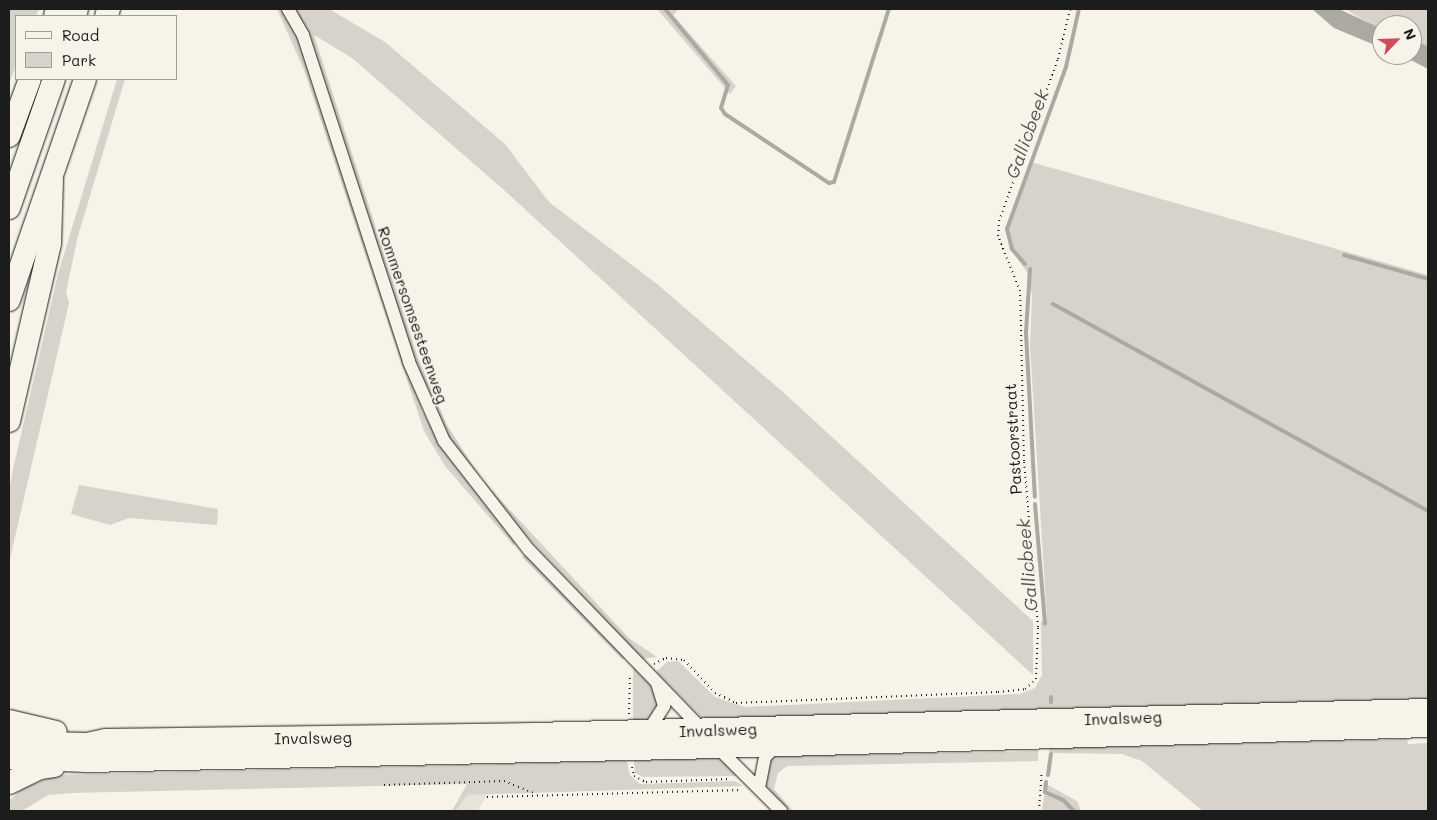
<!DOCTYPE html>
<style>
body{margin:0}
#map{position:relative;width:1437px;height:820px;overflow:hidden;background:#f7f3e8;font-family:Mali,sans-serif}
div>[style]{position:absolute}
.built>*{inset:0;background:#e6e3d9}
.green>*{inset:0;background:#d7d3cb}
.water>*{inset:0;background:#aca9a2}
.stream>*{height:4px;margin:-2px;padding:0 2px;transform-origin:2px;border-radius:2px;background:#aca9a2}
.path>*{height:2px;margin-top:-1px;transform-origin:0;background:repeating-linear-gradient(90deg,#1c1c1c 0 1px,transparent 0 5px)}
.roads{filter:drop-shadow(0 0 1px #1c1c1c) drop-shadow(0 0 1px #1c1c1c)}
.street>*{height:12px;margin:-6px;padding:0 6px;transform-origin:6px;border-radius:6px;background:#f7f3e8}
.highway>*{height:22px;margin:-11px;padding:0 11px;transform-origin:11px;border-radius:11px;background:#f7f3e8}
span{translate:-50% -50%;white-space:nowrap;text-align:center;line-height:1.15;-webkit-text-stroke:4px #f7f3e8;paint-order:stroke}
.street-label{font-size:16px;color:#1c1c1c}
.water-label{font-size:18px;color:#565452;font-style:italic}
.frame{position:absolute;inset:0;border:10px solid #1c1c1c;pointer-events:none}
.legend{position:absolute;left:15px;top:15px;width:162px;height:65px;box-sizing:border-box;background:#f7f3e8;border:1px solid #9f9d96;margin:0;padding:6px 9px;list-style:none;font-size:15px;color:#1c1c1c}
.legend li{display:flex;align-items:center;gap:10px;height:25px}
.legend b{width:25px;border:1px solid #9f9d96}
.north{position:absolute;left:1372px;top:15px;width:50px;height:50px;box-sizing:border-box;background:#f7f3e8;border:1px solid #9f9d96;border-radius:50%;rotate:66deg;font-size:14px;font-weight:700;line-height:20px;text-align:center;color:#1c1c1c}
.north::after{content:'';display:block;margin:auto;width:18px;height:22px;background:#d1495b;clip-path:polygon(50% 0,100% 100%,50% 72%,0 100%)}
</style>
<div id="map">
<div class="built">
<i style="clip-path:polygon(488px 794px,478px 811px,456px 811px,466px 795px)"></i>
</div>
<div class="green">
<i style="clip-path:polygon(9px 9px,39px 9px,36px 16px,16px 16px,16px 65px,9px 84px)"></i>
<i style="clip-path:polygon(277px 9px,284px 9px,300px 40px,423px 412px,449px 458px,516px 541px,514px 546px,445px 466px,424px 431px,304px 70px)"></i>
<i style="clip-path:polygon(294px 9px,329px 9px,385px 42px,505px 144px,549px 202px,657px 284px,784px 393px,1033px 621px,1033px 675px,504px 190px,352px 58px,314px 35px,418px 358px,447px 425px,482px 480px,629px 638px,657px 657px,642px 659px,497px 505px,471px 474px,436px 417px,418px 372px,317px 60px)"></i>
<i style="clip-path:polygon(657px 9px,679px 9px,673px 15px,736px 86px,730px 94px)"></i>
<i style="clip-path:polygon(1345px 9px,1428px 9px,1428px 48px,1412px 43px,1412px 25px,1382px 25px,1382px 31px)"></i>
<i style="clip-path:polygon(117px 79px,125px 79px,78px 236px,66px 292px,69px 303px,9px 563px,9px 492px,13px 469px,58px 274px)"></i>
<i style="clip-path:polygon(1031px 162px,1428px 275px,1428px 699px,703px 719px,656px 672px,667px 662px,678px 661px,715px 697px,745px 707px,1020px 694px,1035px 688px,1042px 675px,1041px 621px,1047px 621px,1030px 346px,1032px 296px,1027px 272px,1016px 257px,1007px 232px)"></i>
<i style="clip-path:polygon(79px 485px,218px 509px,217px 525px,129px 518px,110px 525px,71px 514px)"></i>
<i style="clip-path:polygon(527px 553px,627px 658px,622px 659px,522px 557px)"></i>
<i style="clip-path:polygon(633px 664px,650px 682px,659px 703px,649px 721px,633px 720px)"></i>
<i style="clip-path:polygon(1407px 739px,1408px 744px,1428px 743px,1428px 811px,1203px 811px,1142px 761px,1122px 754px,1049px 753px,1049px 748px)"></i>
<i style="clip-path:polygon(1038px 751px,1038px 761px,787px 766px,778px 773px,774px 789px,793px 811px,788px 811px,764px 783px,770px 759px,778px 756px)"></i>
<i style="clip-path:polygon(717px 757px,741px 776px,643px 777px,635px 773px,634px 761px)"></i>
<i style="clip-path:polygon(616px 761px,627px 761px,630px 775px,640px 784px,735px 781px,743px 786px,467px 795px,456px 811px,452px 811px,467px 784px,72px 793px,48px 795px,22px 811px,9px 811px,9px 801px,23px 788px,57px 775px)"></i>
<i style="clip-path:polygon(1046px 784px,1077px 801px,1081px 811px,1042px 811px)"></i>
</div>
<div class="water">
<i style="clip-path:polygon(1312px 9px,1339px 9px,1382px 29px,1382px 48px,1334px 28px)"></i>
<i style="clip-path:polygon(1412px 40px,1428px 46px,1428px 69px,1401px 55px,1412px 55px)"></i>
</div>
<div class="stream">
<i style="left:665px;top:9px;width:99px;rotate:50.3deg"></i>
<i style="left:728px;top:85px;width:24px;rotate:107deg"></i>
<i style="left:721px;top:108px;width:7px;rotate:56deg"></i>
<i style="left:725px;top:114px;width:125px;rotate:33.6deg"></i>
<i style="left:829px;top:183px;width:5px;rotate:-11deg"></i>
<i style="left:834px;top:182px;width:182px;rotate:-72.4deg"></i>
<i style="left:1344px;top:255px;width:87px;rotate:15.9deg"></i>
<i style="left:1025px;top:264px;width:20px;rotate:-131deg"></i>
<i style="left:1012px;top:249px;width:21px;rotate:-104deg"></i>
<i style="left:1007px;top:229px;width:172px;rotate:-70deg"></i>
<i style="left:1066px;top:67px;width:59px;rotate:-77.4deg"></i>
<i style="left:1030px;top:269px;width:64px;rotate:93.6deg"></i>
<i style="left:1026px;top:333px;width:164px;rotate:86.9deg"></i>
<i style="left:1053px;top:304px;width:428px;rotate:28.9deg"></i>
<i style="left:1035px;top:504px;width:120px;rotate:85.2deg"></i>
<i style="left:1051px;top:702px;width:5px;rotate:-90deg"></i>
<i style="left:1048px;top:775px;width:21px;rotate:-82deg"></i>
<i style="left:1046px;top:782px;width:10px;rotate:96deg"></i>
<i style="left:1045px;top:792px;width:20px;rotate:24deg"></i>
<i style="left:1063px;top:800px;width:16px;rotate:45deg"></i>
</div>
<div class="path">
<i style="left:654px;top:664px;width:13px;rotate:-27deg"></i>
<i style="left:666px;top:658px;width:18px;rotate:6deg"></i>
<i style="left:684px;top:660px;width:45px;rotate:46.8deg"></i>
<i style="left:715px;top:693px;width:23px;rotate:25deg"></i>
<i style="left:736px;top:703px;width:262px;rotate:-2.4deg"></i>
<i style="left:998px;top:692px;width:27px;rotate:-6deg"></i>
<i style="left:1025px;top:689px;width:15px;rotate:-42deg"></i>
<i style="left:1036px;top:679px;width:52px;rotate:-87.8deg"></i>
<i style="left:1038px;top:627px;width:167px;rotate:-94.8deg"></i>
<i style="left:1024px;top:461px;width:170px;rotate:-91.3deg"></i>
<i style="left:1020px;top:291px;width:59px;rotate:-111.8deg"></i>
<i style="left:998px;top:236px;width:15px;rotate:-86deg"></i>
<i style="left:999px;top:221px;width:172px;rotate:-70deg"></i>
<i style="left:1058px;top:59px;width:51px;rotate:-76.5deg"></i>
<i style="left:629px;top:714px;width:40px;rotate:-88.6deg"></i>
<i style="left:632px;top:767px;width:9px;rotate:77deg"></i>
<i style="left:634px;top:776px;width:13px;rotate:27deg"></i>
<i style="left:646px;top:782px;width:84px;rotate:-2deg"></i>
<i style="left:384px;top:785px;width:120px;rotate:-1.9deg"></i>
<i style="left:504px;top:781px;width:35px;rotate:22deg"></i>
<i style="left:487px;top:797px;width:255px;rotate:-1.6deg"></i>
<i style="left:1039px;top:811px;width:39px;rotate:-86deg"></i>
</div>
<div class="roads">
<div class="street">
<i style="left:288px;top:9px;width:30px;rotate:60deg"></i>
<i style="left:303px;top:35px;width:344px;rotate:72deg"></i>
<i style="left:409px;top:362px;width:86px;rotate:66.1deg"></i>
<i style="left:444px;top:441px;width:138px;rotate:52.1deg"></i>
<i style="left:529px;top:550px;width:250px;rotate:46deg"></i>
<i style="left:648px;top:731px;width:30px;rotate:-57deg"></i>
<i style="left:664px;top:706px;width:24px;rotate:-107deg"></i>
<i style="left:717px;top:747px;width:91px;rotate:45deg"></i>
<i style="left:759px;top:788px;width:32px;rotate:-79deg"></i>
<i style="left:765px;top:757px;width:16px;rotate:-45deg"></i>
</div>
<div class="highway">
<i style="left:55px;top:16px;width:7px;rotate:-74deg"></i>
<i style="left:75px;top:16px;width:7px;rotate:-74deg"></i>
<i style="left:106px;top:16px;width:8px;rotate:-67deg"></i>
<i style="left:9px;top:136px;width:61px;rotate:-69.8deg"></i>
<i style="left:9px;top:208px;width:137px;rotate:-70.8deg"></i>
<i style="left:9px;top:300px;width:234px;rotate:-71deg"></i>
<i style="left:9px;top:421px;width:183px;rotate:-77deg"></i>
<i style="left:50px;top:243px;width:62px;rotate:-88.2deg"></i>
<i style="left:9px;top:721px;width:48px;rotate:13.2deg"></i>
<i style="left:9px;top:742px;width:78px;rotate:1.5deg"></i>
<i style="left:87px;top:744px;width:19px;rotate:-12deg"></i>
<i style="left:106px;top:740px;width:429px;rotate:-0.8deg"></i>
<i style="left:535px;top:734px;width:893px;rotate:-1.54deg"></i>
<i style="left:9px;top:758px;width:78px;rotate:2.2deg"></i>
<i style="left:87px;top:761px;width:630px;rotate:-1.27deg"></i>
<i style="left:717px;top:747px;width:711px;rotate:-1.69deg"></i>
<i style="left:9px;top:783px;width:34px;rotate:-26deg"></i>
<i style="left:40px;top:768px;width:14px;rotate:-8deg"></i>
</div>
</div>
<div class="street-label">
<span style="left:413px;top:315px;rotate:71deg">Rommersomsesteenweg</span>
<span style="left:1013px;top:439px;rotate:-93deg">Pastoorstraat</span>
<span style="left:1123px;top:718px;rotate:-2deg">Invalsweg</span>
<span style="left:718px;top:730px;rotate:-2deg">Invalsweg</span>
<span style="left:313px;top:738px;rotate:-1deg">Invalsweg</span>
</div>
<div class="water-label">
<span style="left:1027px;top:134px;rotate:-70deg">Gallicbeek</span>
<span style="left:1027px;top:565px;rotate:-95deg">Gallicbeek</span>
</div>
<div class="frame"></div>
<ul class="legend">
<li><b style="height:6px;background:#f7f3e8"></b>Road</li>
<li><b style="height:14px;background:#d7d3cb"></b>Park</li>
</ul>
<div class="north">N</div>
</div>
